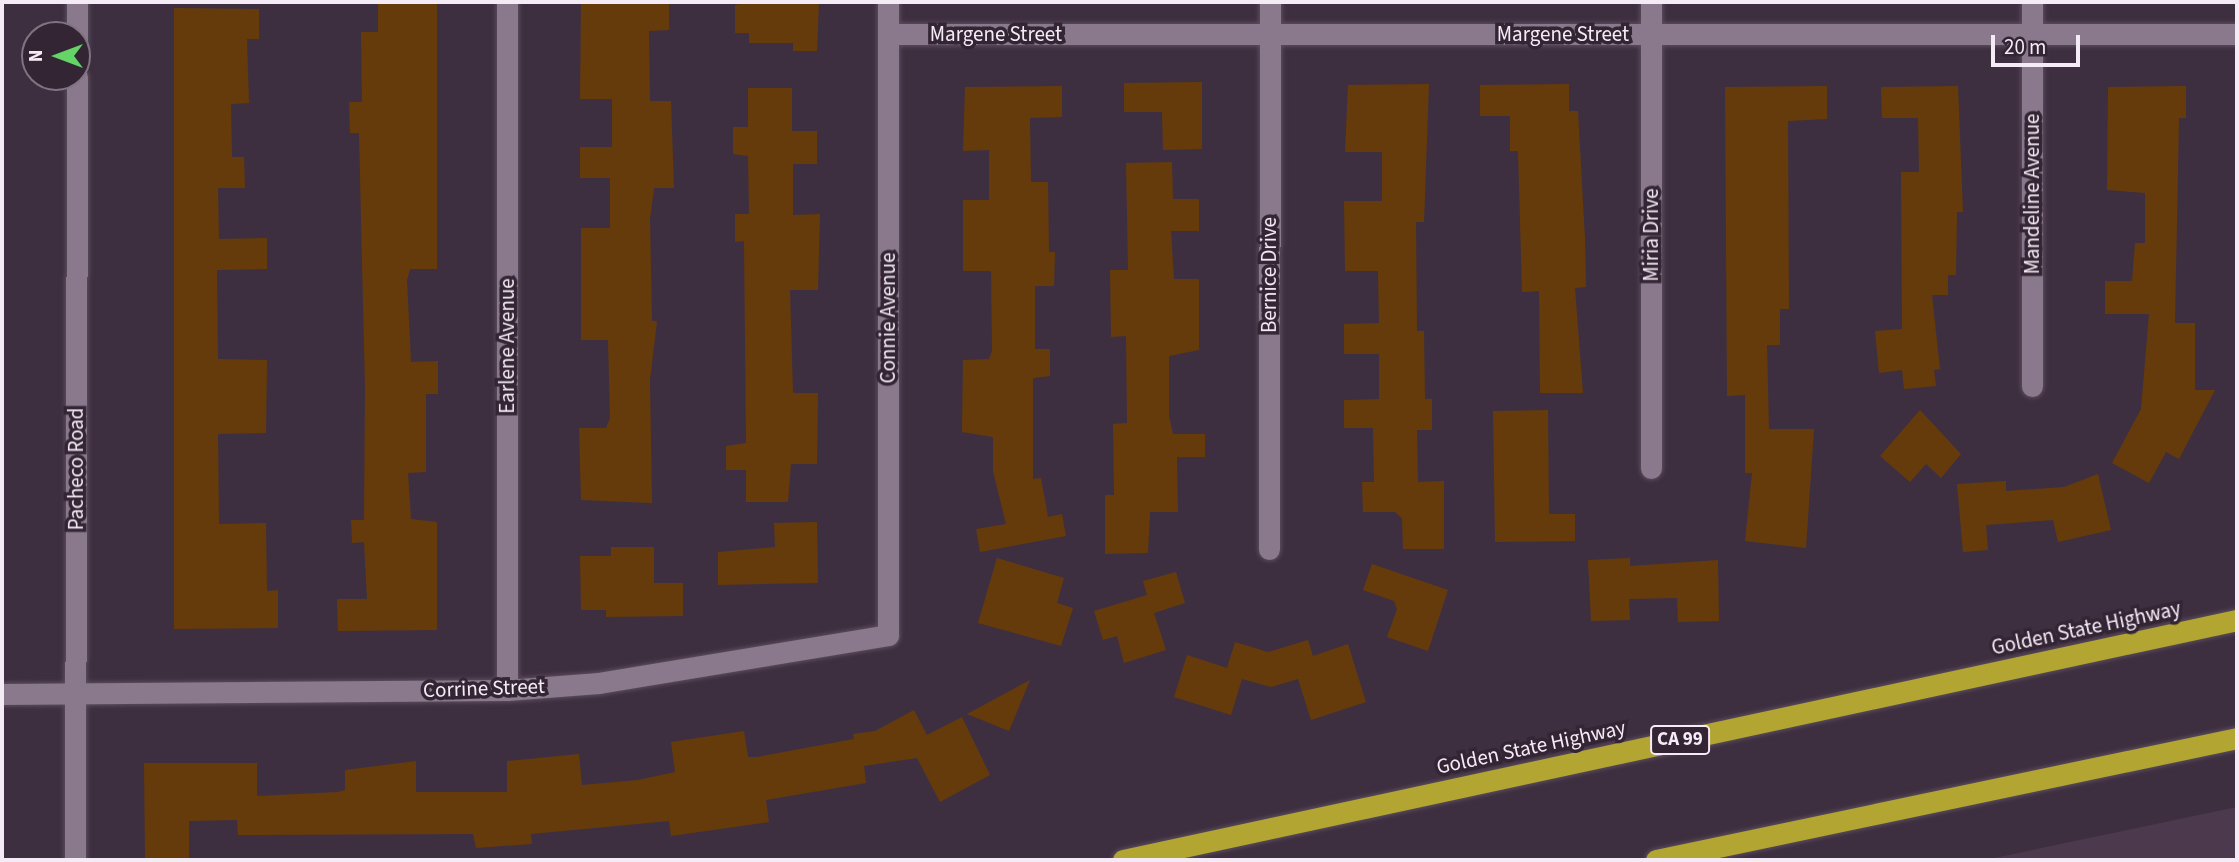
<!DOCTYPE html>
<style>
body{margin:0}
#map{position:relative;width:2239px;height:862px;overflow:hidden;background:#3e2f40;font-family:"Source Sans 3",sans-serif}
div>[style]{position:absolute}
.built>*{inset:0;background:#4c394e}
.building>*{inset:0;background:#663b0b}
.roads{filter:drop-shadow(0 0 2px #5b4d5c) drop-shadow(0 0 2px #5b4d5c)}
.minor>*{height:21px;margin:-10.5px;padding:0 10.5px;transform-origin:10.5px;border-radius:10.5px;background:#8a788c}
.highway>*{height:21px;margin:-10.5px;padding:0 10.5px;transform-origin:10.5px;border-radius:10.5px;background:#b2a532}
span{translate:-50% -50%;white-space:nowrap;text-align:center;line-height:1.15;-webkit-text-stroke:7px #342535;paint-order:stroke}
.shield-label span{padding:2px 5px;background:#342535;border:2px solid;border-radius:5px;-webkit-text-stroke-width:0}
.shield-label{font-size:19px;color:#f5ebf6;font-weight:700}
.street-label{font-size:21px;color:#f5ebf6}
.frame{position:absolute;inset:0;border:4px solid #f5ebf6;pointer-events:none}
.north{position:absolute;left:21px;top:21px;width:70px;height:70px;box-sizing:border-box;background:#342535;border:2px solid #817482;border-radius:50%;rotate:270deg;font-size:19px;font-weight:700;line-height:28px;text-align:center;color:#f5ebf6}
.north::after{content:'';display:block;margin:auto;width:24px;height:32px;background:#65d467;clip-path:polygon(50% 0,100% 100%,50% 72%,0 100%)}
.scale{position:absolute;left:1991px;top:35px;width:89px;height:32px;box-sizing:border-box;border:4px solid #f5ebf6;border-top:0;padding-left:9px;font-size:21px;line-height:24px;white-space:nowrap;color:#f5ebf6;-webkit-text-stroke:5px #342535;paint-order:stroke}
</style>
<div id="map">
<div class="built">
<i style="clip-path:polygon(2237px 807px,2237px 860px,1985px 860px)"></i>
</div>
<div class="building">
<i style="clip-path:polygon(378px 2px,437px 2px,437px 269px,410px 269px,407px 280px,411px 362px,438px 361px,438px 394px,426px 394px,426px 472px,408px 473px,411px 519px,437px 522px,437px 630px,338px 631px,337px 599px,367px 599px,364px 542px,352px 543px,351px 520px,364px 520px,365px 389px,359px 133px,350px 133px,349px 102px,362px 102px,361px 32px,378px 32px)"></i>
<i style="clip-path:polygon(581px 2px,669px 2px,669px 30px,649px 31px,650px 101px,671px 101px,674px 188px,654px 188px,650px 219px,652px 321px,657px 321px,650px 380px,652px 503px,581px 500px,579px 428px,606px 428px,610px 418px,608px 340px,581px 340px,581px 228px,610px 228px,610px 178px,580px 178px,580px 147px,612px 147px,612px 99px,580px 99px)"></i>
<i style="clip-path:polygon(752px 2px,819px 2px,817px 51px,793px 51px,793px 43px,749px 43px,749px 33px,735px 33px,735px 5px)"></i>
<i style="clip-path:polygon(174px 8px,259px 9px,259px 39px,247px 39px,249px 103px,231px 104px,232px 157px,244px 157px,245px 188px,218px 188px,219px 239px,267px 238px,267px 269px,217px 270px,218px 359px,267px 360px,266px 433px,218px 434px,219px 524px,266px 523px,267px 591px,278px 590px,278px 628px,174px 629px)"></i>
<i style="clip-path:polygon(1202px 82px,1202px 149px,1163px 150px,1162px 112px,1124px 112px,1124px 83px)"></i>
<i style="clip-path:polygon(1429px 84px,1424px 222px,1416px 222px,1417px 331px,1424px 331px,1425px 399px,1432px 399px,1432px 430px,1417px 430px,1418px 482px,1444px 481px,1444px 549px,1403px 549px,1402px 518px,1395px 512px,1363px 512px,1362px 482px,1374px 482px,1373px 428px,1344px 428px,1344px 400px,1379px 399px,1379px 354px,1344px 354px,1344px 324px,1379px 323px,1378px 271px,1345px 271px,1344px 201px,1382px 201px,1382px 152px,1345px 152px,1348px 85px)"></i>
<i style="clip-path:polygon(1569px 84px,1569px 111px,1578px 111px,1585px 239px,1586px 287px,1575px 288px,1583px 393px,1540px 393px,1539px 291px,1522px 292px,1518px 151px,1510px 151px,1510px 116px,1480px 116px,1480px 85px)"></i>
<i style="clip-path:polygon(1062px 86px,1062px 117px,1030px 118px,1031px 182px,1048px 182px,1049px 252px,1055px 252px,1054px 286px,1035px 286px,1035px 349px,1050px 349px,1050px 376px,1033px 378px,1033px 479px,1041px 478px,1048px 517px,1062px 514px,1066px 536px,980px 552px,976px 529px,1006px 524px,993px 471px,993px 437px,962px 432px,963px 360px,989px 359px,992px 351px,991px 271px,963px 271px,963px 200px,989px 200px,989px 150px,963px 151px,965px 87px)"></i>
<i style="clip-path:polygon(1827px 86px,1827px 119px,1788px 121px,1789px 309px,1780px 309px,1780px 345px,1767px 345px,1769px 429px,1814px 429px,1806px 548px,1745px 541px,1752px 473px,1745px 473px,1745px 395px,1727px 396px,1725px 87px)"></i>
<i style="clip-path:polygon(1958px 86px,1963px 212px,1957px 212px,1956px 275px,1948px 275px,1948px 295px,1932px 295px,1940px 369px,1934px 370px,1936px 386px,1904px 389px,1902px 370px,1879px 373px,1875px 331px,1902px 329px,1901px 172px,1919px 172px,1918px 118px,1882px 118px,1881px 87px)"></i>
<i style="clip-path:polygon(2186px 86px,2186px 118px,2179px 118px,2175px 323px,2195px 323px,2195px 390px,2215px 390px,2179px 459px,2166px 452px,2149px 483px,2112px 463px,2141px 409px,2149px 314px,2105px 314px,2105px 281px,2132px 281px,2135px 243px,2145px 243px,2145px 193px,2107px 190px,2108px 87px)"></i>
<i style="clip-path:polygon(748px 88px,792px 88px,792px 131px,817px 131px,817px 164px,793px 164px,793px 215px,820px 214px,818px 290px,790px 290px,793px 393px,818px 393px,817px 464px,791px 464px,788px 502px,746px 502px,746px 470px,726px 470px,726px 446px,746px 443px,744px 241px,735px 242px,735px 214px,749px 214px,748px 156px,733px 154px,733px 127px,748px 127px)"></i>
<i style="clip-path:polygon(1172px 162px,1173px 199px,1199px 199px,1199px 231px,1171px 231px,1174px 279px,1199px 279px,1199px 350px,1169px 356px,1169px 416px,1173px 434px,1205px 434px,1205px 457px,1177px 457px,1178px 512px,1150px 512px,1148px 553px,1105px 554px,1105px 495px,1114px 495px,1113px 424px,1127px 423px,1126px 336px,1111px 337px,1110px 270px,1128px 270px,1126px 163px)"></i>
<i style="clip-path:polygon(1548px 410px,1549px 514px,1575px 514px,1575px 541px,1495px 542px,1493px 411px)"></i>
<i style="clip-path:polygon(1920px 410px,1961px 454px,1941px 478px,1926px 464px,1910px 482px,1880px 456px)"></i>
<i style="clip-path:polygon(2098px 474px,2111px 530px,2058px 542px,2053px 520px,1986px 525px,1988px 550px,1963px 552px,1957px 484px,2006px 481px,2006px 491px,2064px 487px)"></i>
<i style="clip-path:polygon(817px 522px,818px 583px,718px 585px,718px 552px,775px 547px,774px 523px)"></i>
<i style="clip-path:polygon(611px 547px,654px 547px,654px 583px,683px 583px,683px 616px,606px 617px,606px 610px,581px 610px,580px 556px,611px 556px)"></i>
<i style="clip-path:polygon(997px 558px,1064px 578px,1057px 603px,1073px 608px,1061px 646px,978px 623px)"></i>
<i style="clip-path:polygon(1630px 558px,1630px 566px,1718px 560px,1719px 621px,1678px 622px,1677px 598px,1629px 599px,1630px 620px,1591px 621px,1588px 560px)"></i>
<i style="clip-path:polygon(1372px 564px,1448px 590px,1428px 651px,1387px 637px,1397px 609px,1394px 601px,1363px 590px)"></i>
<i style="clip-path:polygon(1176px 572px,1185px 603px,1154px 613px,1166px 650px,1124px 663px,1117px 636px,1103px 640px,1094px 611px,1147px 595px,1143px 581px)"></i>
<i style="clip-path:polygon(1308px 640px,1313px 656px,1348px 644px,1366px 702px,1311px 720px,1298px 679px,1271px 687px,1242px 679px,1231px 715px,1174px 697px,1187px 655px,1227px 668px,1235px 642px,1268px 652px)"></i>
<i style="clip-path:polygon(1030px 680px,1009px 731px,967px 714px)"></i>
<i style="clip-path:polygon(914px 710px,927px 735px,962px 717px,990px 775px,940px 802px,917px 758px,864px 766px,866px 783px,766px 800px,769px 822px,671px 836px,669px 821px,531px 834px,532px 844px,476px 848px,473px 834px,238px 835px,237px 820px,189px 821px,189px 858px,145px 858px,144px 763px,257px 763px,257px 796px,338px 792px,345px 790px,345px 770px,416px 761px,416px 792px,507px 792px,507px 761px,579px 754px,582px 785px,638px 780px,675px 772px,671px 742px,744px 731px,748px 757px,757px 757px,854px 739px,853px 734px,875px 731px)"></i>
</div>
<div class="roads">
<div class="minor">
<i style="left:507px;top:2px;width:688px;rotate:90deg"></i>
<i style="left:1651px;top:2px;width:466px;rotate:90deg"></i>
<i style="left:888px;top:34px;width:1349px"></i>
<i style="left:77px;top:51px;width:49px;rotate:-90deg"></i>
<i style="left:2032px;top:386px;width:384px;rotate:-90deg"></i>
<i style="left:1269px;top:549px;width:547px;rotate:-89.9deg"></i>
<i style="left:2px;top:694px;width:505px;rotate:-0.45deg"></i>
<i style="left:507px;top:690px;width:92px;rotate:-4.4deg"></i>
<i style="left:599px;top:683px;width:293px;rotate:-9.4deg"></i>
<i style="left:888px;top:635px;width:633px;rotate:-90deg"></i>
<i style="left:75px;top:860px;width:783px;rotate:-89.85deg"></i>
</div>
<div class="highway">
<i style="left:1123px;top:860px;width:1140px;rotate:-12.16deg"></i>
<i style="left:1656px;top:860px;width:594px;rotate:-11.86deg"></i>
</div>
</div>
<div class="shield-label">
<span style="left:1680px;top:740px">CA 99</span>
</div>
<div class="street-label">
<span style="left:996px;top:34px">Margene Street</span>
<span style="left:1563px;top:34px">Margene Street</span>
<span style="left:2032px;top:194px;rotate:-90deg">Mandeline Avenue</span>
<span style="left:1651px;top:235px;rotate:-90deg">Miria Drive</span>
<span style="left:1269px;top:275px;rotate:-90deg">Bernice Drive</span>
<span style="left:888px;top:318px;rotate:-90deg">Connie Avenue</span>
<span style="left:507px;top:346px;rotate:-90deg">Earlene Avenue</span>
<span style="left:76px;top:469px;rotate:-90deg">Pacheco Road</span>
<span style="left:2086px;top:628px;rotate:-12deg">Golden State Highway</span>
<span style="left:484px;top:688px;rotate:-2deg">Corrine Street</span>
<span style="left:1531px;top:747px;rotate:-12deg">Golden State Highway</span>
</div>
<div class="frame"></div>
<div class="north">N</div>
<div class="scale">20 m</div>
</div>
